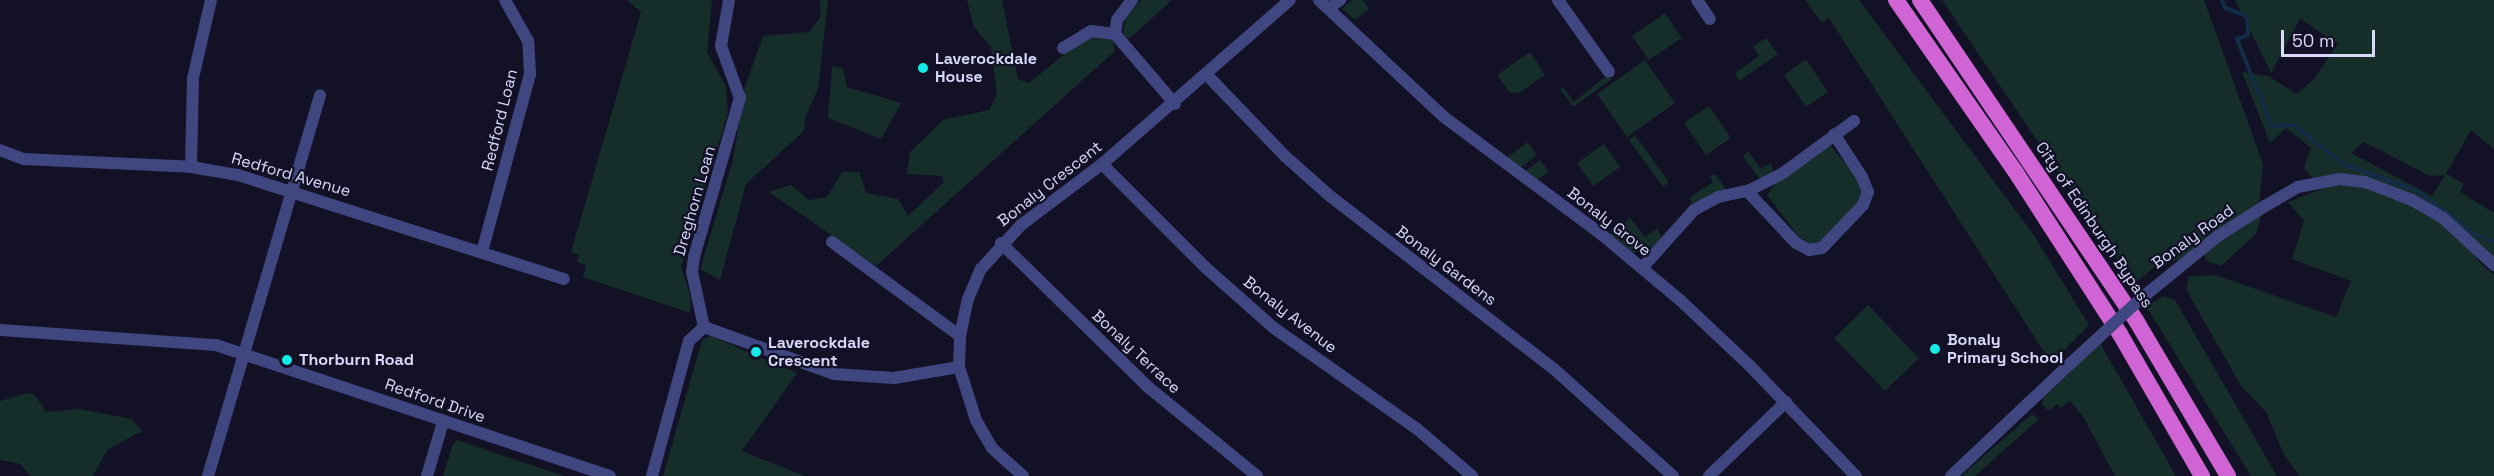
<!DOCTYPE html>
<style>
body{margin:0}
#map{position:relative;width:2494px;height:476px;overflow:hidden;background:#121125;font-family:"Space Grotesk",sans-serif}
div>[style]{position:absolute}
.green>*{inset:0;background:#152e2a}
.stream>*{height:4px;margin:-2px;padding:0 2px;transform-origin:2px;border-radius:2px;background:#132d47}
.minor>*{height:12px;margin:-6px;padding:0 6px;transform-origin:6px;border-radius:6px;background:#404680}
.trunk>*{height:16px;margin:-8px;padding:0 8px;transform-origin:8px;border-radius:8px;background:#d064d4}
.minor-bridge>*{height:12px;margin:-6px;padding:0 6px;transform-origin:6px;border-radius:6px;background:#404680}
.dots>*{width:16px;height:16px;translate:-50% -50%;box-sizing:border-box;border:3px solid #121125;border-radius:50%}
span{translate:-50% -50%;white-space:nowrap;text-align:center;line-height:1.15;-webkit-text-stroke:4.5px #121125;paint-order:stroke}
.poi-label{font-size:16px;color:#d9d9fc;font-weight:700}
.left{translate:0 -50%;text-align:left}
.street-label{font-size:16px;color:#d9d9fc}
.scale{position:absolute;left:2281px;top:30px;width:94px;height:27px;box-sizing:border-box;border:3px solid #d9d9fc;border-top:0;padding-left:8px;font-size:18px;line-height:21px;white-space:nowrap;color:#d9d9fc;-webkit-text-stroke:4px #121125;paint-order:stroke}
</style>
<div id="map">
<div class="green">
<i style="clip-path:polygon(627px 0,712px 0,707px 52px,726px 86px,728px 113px,681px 267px,691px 298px,690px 313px,583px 277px,586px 265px,577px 262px,579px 255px,571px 252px,641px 12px)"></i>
<i style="clip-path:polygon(820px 0,828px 0,818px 89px,805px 117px,804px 131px,746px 184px,720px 280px,700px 269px,733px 160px,745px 87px,763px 36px,809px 32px,821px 16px)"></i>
<i style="clip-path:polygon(967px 0,1002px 0,1018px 79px,1029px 83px,1073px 47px,1094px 36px,1113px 41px,1115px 51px,876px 266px,769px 192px,791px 185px,809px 200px,827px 197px,842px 172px,859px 172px,866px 193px,898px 199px,908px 216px,944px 182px,942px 176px,907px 174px,910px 152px,943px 120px,989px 110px,997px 95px,991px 47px,974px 27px)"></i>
<i style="clip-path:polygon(1141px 0,1172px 0,1130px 38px,1123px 37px,1125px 18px)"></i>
<i style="clip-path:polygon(1352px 0,1363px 0,1369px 9px,1355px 20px,1342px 9px)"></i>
<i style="clip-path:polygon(1805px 0,1859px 0,2033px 234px,2089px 325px,2051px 363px,1829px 18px,1822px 23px)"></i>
<i style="clip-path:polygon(1942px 0,2204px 0,2263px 164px,2259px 205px,2181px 259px,2157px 265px,2134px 284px)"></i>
<i style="clip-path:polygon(evenodd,2235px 0,2494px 0,2494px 149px,2471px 130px,2446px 174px,2464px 184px,2460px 192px,2494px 213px,2494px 261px,2475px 258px,2494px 275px,2494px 476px,2300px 476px,2284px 455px,2266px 412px,2241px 386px,2186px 289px,2189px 276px,2216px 275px,2336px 317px,2351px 281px,2292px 259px,2304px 221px,2288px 202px,2322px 189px,2304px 168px,2311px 148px,2286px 128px,2270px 143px,2242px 72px,2268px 76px,2297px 94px,2313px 80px,2338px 44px,2300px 19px,2271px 73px,2235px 0,2364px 142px,2430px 176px,2445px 175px,2432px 196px,2351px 153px,2364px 142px)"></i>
<i style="clip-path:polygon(1665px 13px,1682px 38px,1649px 60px,1632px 36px)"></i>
<i style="clip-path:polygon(1766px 38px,1778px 54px,1739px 81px,1735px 73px,1759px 56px,1753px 46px)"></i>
<i style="clip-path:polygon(1530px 52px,1545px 75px,1519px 93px,1509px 92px,1497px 75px)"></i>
<i style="clip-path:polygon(1806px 59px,1828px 92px,1806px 107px,1784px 75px)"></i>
<i style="clip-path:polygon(1645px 60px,1675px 103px,1627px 137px,1597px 94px)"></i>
<i style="clip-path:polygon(832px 66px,843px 68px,847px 87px,901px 103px,881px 139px,828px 118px)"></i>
<i style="clip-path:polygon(1605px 77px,1612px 79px,1573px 107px,1560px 89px,1563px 87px,1574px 102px)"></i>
<i style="clip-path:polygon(1709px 106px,1731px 138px,1706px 155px,1684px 123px)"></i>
<i style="clip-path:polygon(1635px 135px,1669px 182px,1663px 187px,1629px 140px)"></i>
<i style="clip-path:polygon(1528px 142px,1537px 155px,1520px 168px,1506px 158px)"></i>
<i style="clip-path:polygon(1604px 144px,1620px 167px,1593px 186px,1577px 163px)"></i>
<i style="clip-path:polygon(1829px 144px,1858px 178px,1862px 199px,1824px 242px,1812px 245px,1798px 236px,1767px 195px,1778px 180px)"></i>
<i style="clip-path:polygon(1748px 151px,1761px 169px,1771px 163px,1773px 171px,1760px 180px,1743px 156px)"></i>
<i style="clip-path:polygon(1540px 160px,1549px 172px,1537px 180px,1525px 171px)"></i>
<i style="clip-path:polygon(1715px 174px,1726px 190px,1694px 206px,1689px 198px,1713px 182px,1710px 177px)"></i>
<i style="clip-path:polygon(2262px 214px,2256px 234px,2221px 266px,2207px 261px,2204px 256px,2213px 246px)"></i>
<i style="clip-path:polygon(1630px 218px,1645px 237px,1657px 228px,1662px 238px,1653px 247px,1632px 253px,1609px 235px)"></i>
<i style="clip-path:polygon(2164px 296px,2175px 300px,2277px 476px,2251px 476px,2146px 306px)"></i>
<i style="clip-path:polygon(1868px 305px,1919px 358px,1885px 391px,1834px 338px)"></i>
<i style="clip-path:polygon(711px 336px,797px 373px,742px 451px,805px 476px,663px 476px,702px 340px)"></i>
<i style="clip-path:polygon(2100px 343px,2176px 476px,2115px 476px,2084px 418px,2070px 401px,2061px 408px,2057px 404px,2049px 411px,2042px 404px,2044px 397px)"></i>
<i style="clip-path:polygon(27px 393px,35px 395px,46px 412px,79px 409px,132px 419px,142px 431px,107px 450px,93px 476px,31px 476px,20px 464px,0 460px,0 401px)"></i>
<i style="clip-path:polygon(2032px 414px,2039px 419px,1975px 476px,1961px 476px)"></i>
<i style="clip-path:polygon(458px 440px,515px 460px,565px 476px,443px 476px,453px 444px)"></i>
</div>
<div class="stream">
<i style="left:2222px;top:0;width:9px;rotate:69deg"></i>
<i style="left:2225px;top:8px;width:23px;rotate:20deg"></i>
<i style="left:2247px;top:16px;width:19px;rotate:87deg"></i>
<i style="left:2248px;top:35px;width:12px;rotate:160deg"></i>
<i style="left:2237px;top:39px;width:94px;rotate:68.1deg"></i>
<i style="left:2272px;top:126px;width:22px;rotate:-3deg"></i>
<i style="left:2294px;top:125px;width:63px;rotate:38.5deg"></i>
<i style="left:2343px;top:164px;width:82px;rotate:20deg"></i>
<i style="left:2420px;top:192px;width:66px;rotate:38.3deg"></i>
<i style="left:2472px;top:233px;width:24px;rotate:22deg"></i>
</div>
<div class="minor">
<i style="left:1132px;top:0;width:25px;rotate:127deg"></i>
<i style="left:1117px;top:20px;width:14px;rotate:98deg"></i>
<i style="left:1115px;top:34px;width:92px;rotate:49.4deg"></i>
<i style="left:1319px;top:0;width:171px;rotate:43.1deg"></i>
<i style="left:1444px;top:117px;width:196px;rotate:36.7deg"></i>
<i style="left:1601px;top:234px;width:103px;rotate:39.9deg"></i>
<i style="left:1680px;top:300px;width:95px;rotate:43.3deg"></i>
<i style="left:1749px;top:365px;width:154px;rotate:46.1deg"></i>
<i style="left:1558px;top:0;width:88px;rotate:54.7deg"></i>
<i style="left:1697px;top:0;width:23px;rotate:56deg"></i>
<i style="left:1329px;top:8px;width:14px;rotate:-36deg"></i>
<i style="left:1063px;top:48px;width:33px;rotate:-31deg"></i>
<i style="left:1091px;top:31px;width:24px;rotate:7deg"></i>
<i style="left:1206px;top:74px;width:115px;rotate:46.1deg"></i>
<i style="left:1286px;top:157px;width:59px;rotate:41.6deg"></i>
<i style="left:1330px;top:196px;width:283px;rotate:37.7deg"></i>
<i style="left:1554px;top:369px;width:160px;rotate:42deg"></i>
<i style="left:0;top:150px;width:26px;rotate:21deg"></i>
<i style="left:24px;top:159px;width:167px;rotate:2.7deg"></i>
<i style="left:191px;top:167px;width:48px;rotate:9.7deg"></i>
<i style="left:238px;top:175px;width:342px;rotate:17.7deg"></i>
<i style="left:1102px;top:164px;width:146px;rotate:45deg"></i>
<i style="left:1205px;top:267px;width:92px;rotate:41.5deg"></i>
<i style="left:1274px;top:328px;width:174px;rotate:35.2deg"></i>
<i style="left:1416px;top:428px;width:74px;rotate:40.6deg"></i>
<i style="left:191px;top:167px;width:89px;rotate:-88.7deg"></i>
<i style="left:193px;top:78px;width:80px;rotate:-77deg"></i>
<i style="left:1747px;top:191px;width:71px;rotate:46.7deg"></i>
<i style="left:1796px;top:243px;width:15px;rotate:28deg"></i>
<i style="left:1809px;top:250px;width:13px;rotate:-9deg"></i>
<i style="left:1822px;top:248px;width:59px;rotate:-46.4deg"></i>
<i style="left:1863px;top:205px;width:14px;rotate:-69deg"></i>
<i style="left:1868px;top:192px;width:16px;rotate:-112deg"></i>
<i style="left:1862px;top:177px;width:51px;rotate:-123.1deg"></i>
<i style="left:832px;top:242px;width:159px;rotate:36.3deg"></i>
<i style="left:1001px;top:243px;width:206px;rotate:44.4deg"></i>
<i style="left:1148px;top:387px;width:141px;rotate:39.2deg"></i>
<i style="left:482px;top:252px;width:184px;rotate:-74.9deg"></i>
<i style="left:530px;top:74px;width:33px;rotate:-93deg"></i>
<i style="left:528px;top:41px;width:47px;rotate:-119.3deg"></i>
<i style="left:1642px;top:268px;width:78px;rotate:-48.1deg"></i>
<i style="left:1694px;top:210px;width:27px;rotate:-28deg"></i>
<i style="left:1718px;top:197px;width:33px;rotate:-12deg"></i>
<i style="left:1750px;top:190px;width:37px;rotate:-27deg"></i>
<i style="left:1783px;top:173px;width:88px;rotate:-36.2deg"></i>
<i style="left:2138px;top:301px;width:103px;rotate:-39.1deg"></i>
<i style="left:2218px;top:236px;width:56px;rotate:-32.6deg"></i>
<i style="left:2265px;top:206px;width:38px;rotate:-30deg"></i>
<i style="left:2298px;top:187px;width:43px;rotate:-10.8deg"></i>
<i style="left:2340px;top:179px;width:25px;rotate:7deg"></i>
<i style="left:2365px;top:182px;width:50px;rotate:21deg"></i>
<i style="left:2412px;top:200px;width:34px;rotate:30deg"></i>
<i style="left:2442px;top:217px;width:71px;rotate:42.7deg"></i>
<i style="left:704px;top:327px;width:56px;rotate:-102.3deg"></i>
<i style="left:692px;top:272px;width:15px;rotate:-82deg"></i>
<i style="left:694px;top:257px;width:166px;rotate:-73.9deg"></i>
<i style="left:740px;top:98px;width:55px;rotate:-110.1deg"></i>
<i style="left:721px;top:46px;width:47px;rotate:-80.1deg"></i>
<i style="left:704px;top:327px;width:138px;rotate:19.9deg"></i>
<i style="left:834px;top:374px;width:60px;rotate:3.8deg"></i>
<i style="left:894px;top:378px;width:66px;rotate:-9.6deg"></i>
<i style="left:0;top:330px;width:217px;rotate:4deg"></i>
<i style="left:216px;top:345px;width:415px;rotate:18.4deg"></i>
<i style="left:208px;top:476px;width:397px;rotate:-73.6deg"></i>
<i style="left:427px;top:476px;width:56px;rotate:-73.5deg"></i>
<i style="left:652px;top:476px;width:140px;rotate:-74.7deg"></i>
<i style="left:689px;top:341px;width:21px;rotate:-43deg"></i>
<i style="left:1023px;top:476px;width:42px;rotate:-137.9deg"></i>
<i style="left:992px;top:448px;width:32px;rotate:-120deg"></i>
<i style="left:976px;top:420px;width:56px;rotate:-107.8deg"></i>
<i style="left:959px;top:367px;width:31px;rotate:-88deg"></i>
<i style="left:960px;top:336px;width:38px;rotate:-78deg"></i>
<i style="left:968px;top:299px;width:33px;rotate:-67deg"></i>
<i style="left:981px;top:269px;width:59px;rotate:-47.7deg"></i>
<i style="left:1021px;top:225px;width:101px;rotate:-37deg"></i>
<i style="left:1102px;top:164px;width:249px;rotate:-41.1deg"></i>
<i style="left:1709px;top:476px;width:107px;rotate:-43.9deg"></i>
<i style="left:1951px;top:476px;width:163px;rotate:-43.3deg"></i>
</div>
<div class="trunk">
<i style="left:1896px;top:0;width:208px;rotate:55.2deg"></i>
<i style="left:2015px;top:171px;width:194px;rotate:57.2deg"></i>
<i style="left:2120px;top:334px;width:164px;rotate:60deg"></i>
<i style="left:1920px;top:0;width:388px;rotate:56deg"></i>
<i style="left:2137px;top:322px;width:179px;rotate:59.4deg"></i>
</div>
<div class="minor-bridge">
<i style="left:2070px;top:364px;width:93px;rotate:-42.8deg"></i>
</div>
<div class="dots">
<i style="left:923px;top:68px;background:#15ebe6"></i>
<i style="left:1935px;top:349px;background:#15ebe6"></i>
<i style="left:756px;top:352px;background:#15ebe6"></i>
<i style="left:287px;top:360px;background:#15ebe6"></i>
</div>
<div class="poi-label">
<span class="left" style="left:935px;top:68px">Laverockdale<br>House</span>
<span class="left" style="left:1947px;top:349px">Bonaly<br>Primary School</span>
<span class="left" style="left:768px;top:352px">Laverockdale<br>Crescent</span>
<span class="left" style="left:299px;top:360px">Thorburn Road</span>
</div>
<div class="street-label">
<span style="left:500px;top:120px;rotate:-76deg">Redford Loan</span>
<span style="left:291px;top:175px;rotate:16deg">Redford Avenue</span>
<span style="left:1050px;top:184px;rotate:-38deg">Bonaly Crescent</span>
<span style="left:695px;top:201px;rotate:-74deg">Dreghorn Loan</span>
<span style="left:1609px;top:222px;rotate:38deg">Bonaly Grove</span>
<span style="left:2094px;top:225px;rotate:56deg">City of Edinburgh Bypass</span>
<span style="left:2193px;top:237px;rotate:-36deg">Bonaly Road</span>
<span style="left:1446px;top:266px;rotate:37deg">Bonaly Gardens</span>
<span style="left:1290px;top:315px;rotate:38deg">Bonaly Avenue</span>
<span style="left:1136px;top:352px;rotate:43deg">Bonaly Terrace</span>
<span style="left:435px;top:401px;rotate:19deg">Redford Drive</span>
</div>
<div class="scale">50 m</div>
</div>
